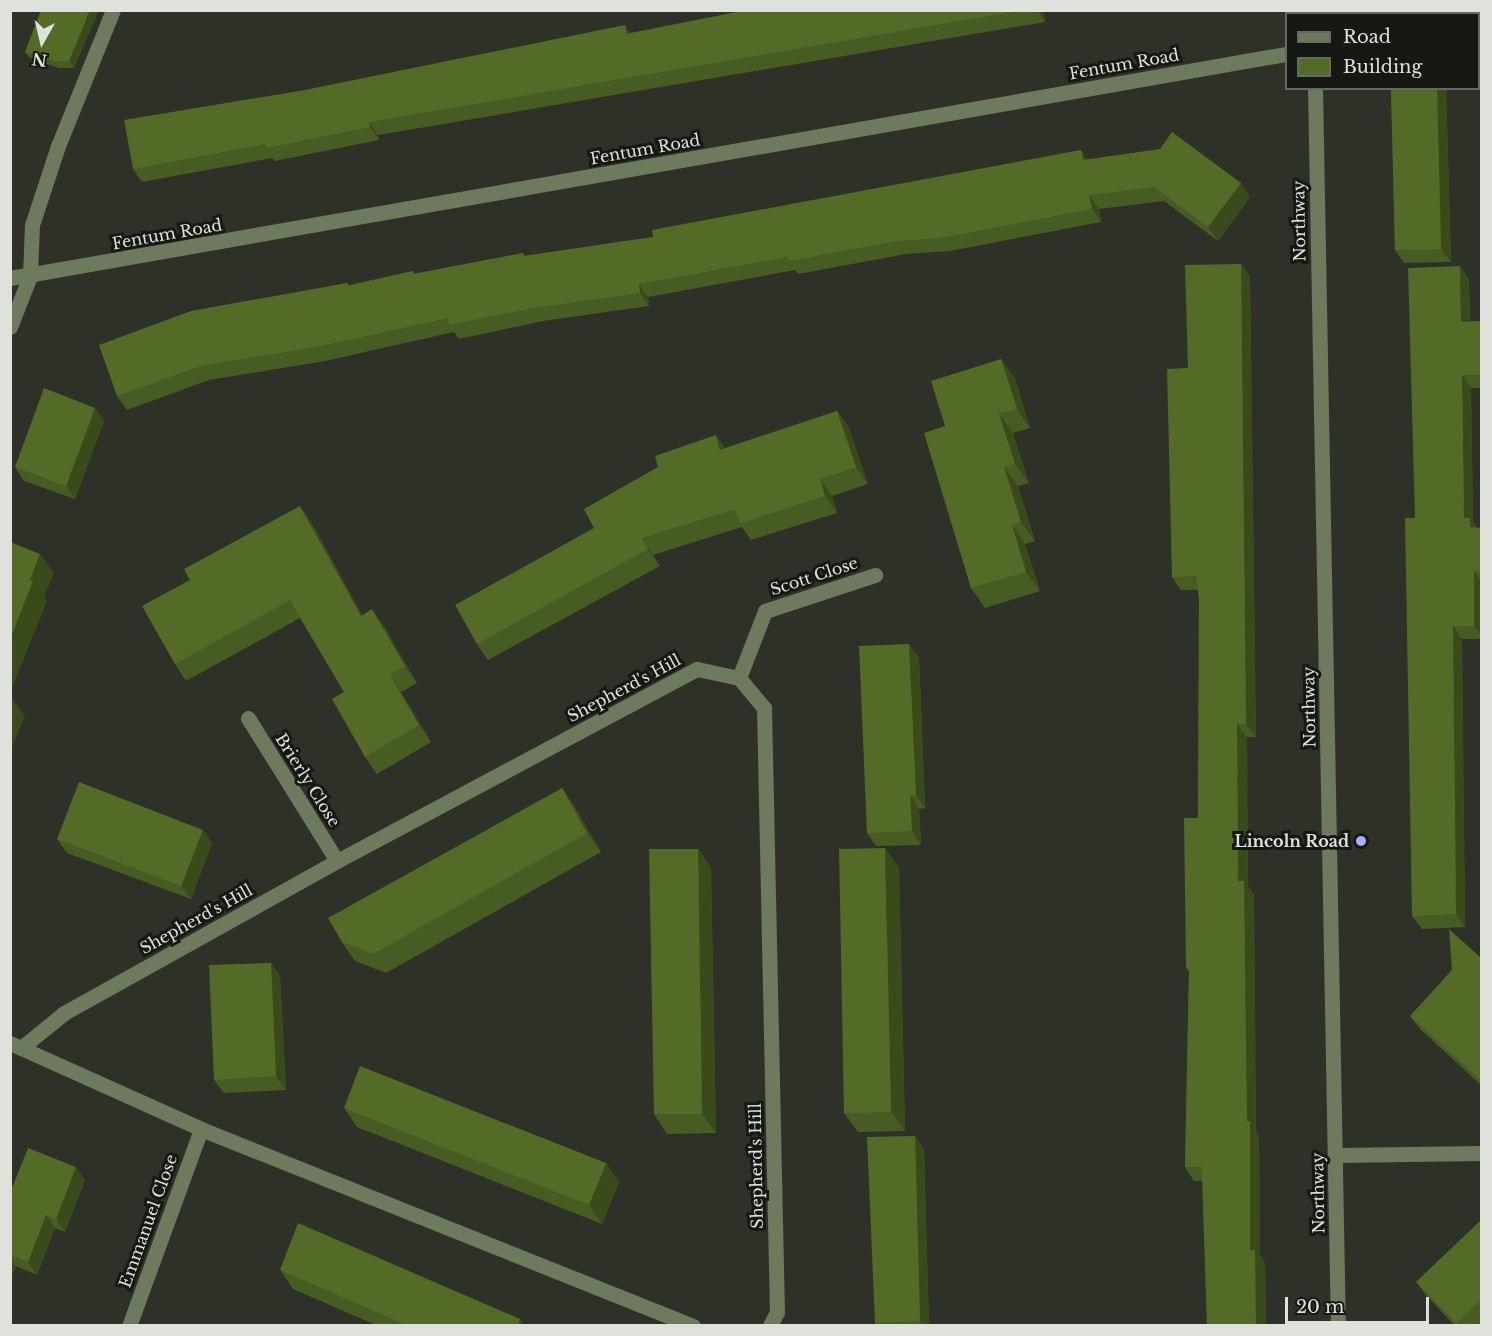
<!DOCTYPE html>
<style>
body{margin:0}
#map{position:relative;width:1492px;height:1336px;overflow:hidden;background:#2d3128;font-family:"Libre Baskerville",serif}
div>[style]{position:absolute}
.minor>*{height:15px;margin:-7.5px;padding:0 7.5px;transform-origin:7.5px;border-radius:7.5px;background:#6e7a5d}
.wall>*{inset:0;background:#475c22}
.shaded-wall>*{inset:0;background:#3a4b1b}
.building>*{inset:0;background:#536b27}
.dots>*{width:16px;height:16px;translate:-50% -50%;box-sizing:border-box;border:3px solid #161814;border-radius:50%}
span{translate:-50% -50%;white-space:nowrap;text-align:center;line-height:1.15;-webkit-text-stroke:6px #161814;paint-order:stroke}
.street-label{font-size:16px;color:#dfe1db}
.poi-label{font-size:16px;color:#dfe1db;font-weight:700}
.right{translate:-100% -50%;text-align:right}
.frame{position:absolute;inset:0;border:12px solid #dfe1db;pointer-events:none}
.legend{position:absolute;left:1285px;top:12px;width:195px;height:78px;box-sizing:border-box;background:#161814;border:2px solid #666864;margin:0;padding:8px 10px;list-style:none;font-size:18px;color:#dfe1db}
.legend li{display:flex;align-items:center;gap:12px;height:30px}
.legend b{width:30px;border:2px solid #666864}
.north{position:absolute;left:12px;top:12px;width:60px;height:60px;-webkit-text-stroke:4px #161814;paint-order:stroke;rotate:188deg;font-size:16px;font-weight:700;line-height:24px;text-align:center;color:#dfe1db}
.north::after{content:'';display:block;margin:auto;width:21px;height:27px;background:#dfe1db;clip-path:polygon(50% 0,100% 100%,50% 72%,0 100%)}
.scale{position:absolute;left:1285px;top:1297px;width:144px;height:27px;box-sizing:border-box;border:3px solid #dfe1db;border-top:0;padding-left:8px;font-size:18px;line-height:21px;white-space:nowrap;color:#dfe1db;-webkit-text-stroke:4px #161814;paint-order:stroke}
</style>
<div id="map">
<div class="minor">
<i style="left:1313px;top:10px;width:4px;rotate:90deg"></i>
<i style="left:1315px;top:88px;width:1238px;rotate:88.94deg"></i>
<i style="left:10px;top:278px;width:1296px;rotate:-9.96deg"></i>
<i style="left:10px;top:327px;width:55px;rotate:-68.6deg"></i>
<i style="left:30px;top:276px;width:51px;rotate:-87.8deg"></i>
<i style="left:32px;top:225px;width:83px;rotate:-71.8deg"></i>
<i style="left:58px;top:146px;width:147px;rotate:-68deg"></i>
<i style="left:739px;top:678px;width:72px;rotate:-68.8deg"></i>
<i style="left:765px;top:611px;width:116px;rotate:-18.1deg"></i>
<i style="left:248px;top:718px;width:168px;rotate:58.1deg"></i>
<i style="left:10px;top:1043px;width:209px;rotate:24.2deg"></i>
<i style="left:201px;top:1129px;width:530px;rotate:21.82deg"></i>
<i style="left:21px;top:1048px;width:55px;rotate:-39.1deg"></i>
<i style="left:64px;top:1013px;width:312px;rotate:-29.1deg"></i>
<i style="left:337px;top:861px;width:408px;rotate:-28.1deg"></i>
<i style="left:697px;top:669px;width:43px;rotate:12.1deg"></i>
<i style="left:739px;top:678px;width:39px;rotate:50deg"></i>
<i style="left:764px;top:708px;width:604px;rotate:88.77deg"></i>
<i style="left:777px;top:1312px;width:16px;rotate:117deg"></i>
<i style="left:1336px;top:1155px;width:146px;rotate:-0.8deg"></i>
<i style="left:129px;top:1326px;width:210px;rotate:-69.9deg"></i>
</div>
<div class="wall">
<i style="clip-path:polygon(747px 10px,1043px 10px,1045px 22px,378px 135px,379px 140px,275px 161px,272px 158px,142px 182px,133px 169px,305px 90px,630px 33px)"></i>
<i style="clip-path:polygon(98px 12px,74px 68px,59px 68px,30px 58px,25px 52px)"></i>
<i style="clip-path:polygon(1391px 88px,1446px 88px,1451px 262px,1404px 263px,1395px 250px)"></i>
<i style="clip-path:polygon(1081px 150px,1087px 160px,1241px 183px,1250px 197px,1218px 241px,1164px 201px,1099px 209px,1101px 222px,950px 251px,906px 254px,798px 274px,795px 270px,648px 297px,649px 306px,543px 321px,459px 339px,454px 332px,325px 361px,209px 380px,127px 410px,117px 396px,347px 283px,349px 285px,413px 271px,415px 274px,523px 253px,525px 256px,653px 237px)"></i>
<i style="clip-path:polygon(1241px 264px,1250px 277px,1256px 737px,1247px 737px,1248px 886px,1254px 895px,1256px 1130px,1259px 1135px,1260px 1256px,1265px 1263px,1266px 1326px,1207px 1326px,1202px 1181px,1194px 1181px,1185px 1167px,1189px 972px,1186px 968px,1198px 818px,1199px 599px,1198px 590px,1181px 590px,1172px 577px,1188px 368px)"></i>
<i style="clip-path:polygon(1469px 279px,1470px 321px,1482px 322px,1482px 388px,1471px 388px,1473px 522px,1477px 528px,1482px 528px,1482px 639px,1462px 639px,1465px 927px,1422px 929px,1412px 916px,1415px 518px)"></i>
<i style="clip-path:polygon(1001px 359px,1015px 379px,1030px 428px,1013px 433px,1029px 483px,1018px 486px,1035px 541px,1025px 544px,1040px 591px,985px 608px,971px 588px,945px 426px)"></i>
<i style="clip-path:polygon(95px 408px,104px 421px,75px 499px,24px 481px,15px 467px)"></i>
<i style="clip-path:polygon(837px 411px,849px 428px,868px 484px,832px 496px,837px 513px,751px 540px,742px 527px,653px 555px,660px 566px,488px 660px,477px 644px,594px 528px,658px 467px,725px 448px)"></i>
<i style="clip-path:polygon(312px 523px,362px 615px,384px 626px,417px 683px,401px 692px,431px 742px,377px 774px,365px 757px,344px 692px,300px 618px,186px 681px,175px 664px)"></i>
<i style="clip-path:polygon(919px 657px,925px 808px,919px 809px,921px 845px,876px 846px,867px 833px)"></i>
<i style="clip-path:polygon(562px 788px,575px 807px,601px 852px,386px 973px,355px 961px,342px 942px)"></i>
<i style="clip-path:polygon(57px 839px,212px 843px,191px 899px,67px 853px)"></i>
<i style="clip-path:polygon(698px 849px,711px 868px,716px 1133px,667px 1134px,654px 1114px)"></i>
<i style="clip-path:polygon(899px 867px,905px 1131px,858px 1132px,844px 1113px)"></i>
<i style="clip-path:polygon(1482px 959px,1482px 1086px,1420px 1029px,1410px 1016px)"></i>
<i style="clip-path:polygon(271px 963px,280px 976px,286px 1090px,224px 1093px,214px 1080px)"></i>
<i style="clip-path:polygon(344px 1108px,606px 1163px,619px 1182px,602px 1224px,357px 1127px)"></i>
<i style="clip-path:polygon(915px 1136px,924px 1149px,929px 1326px,877px 1326px,875px 1323px)"></i>
<i style="clip-path:polygon(85px 1180px,65px 1232px,55px 1228px,37px 1275px,16px 1266px,10px 1279px,10px 1193px)"></i>
<i style="clip-path:polygon(1482px 1223px,1482px 1321px,1477px 1326px,1455px 1326px,1426px 1295px,1416px 1282px)"></i>
<i style="clip-path:polygon(280px 1270px,520px 1319px,524px 1326px,378px 1326px,293px 1289px)"></i>
</div>
<div class="shaded-wall">
<i style="clip-path:polygon(90px 10px,97px 10px,98px 12px,74px 68px,69px 61px)"></i>
<i style="clip-path:polygon(1037px 10px,1043px 10px,1045px 22px)"></i>
<i style="clip-path:polygon(1435px 10px,1444px 10px,1444px 14px,1435px 14px)"></i>
<i style="clip-path:polygon(625px 25px,634px 39px,627px 34px)"></i>
<i style="clip-path:polygon(1437px 88px,1446px 88px,1451px 262px,1441px 249px)"></i>
<i style="clip-path:polygon(369px 122px,378px 135px,379px 140px,370px 127px)"></i>
<i style="clip-path:polygon(1081px 150px,1090px 164px,1083px 160px)"></i>
<i style="clip-path:polygon(1241px 183px,1250px 197px,1218px 241px,1208px 227px)"></i>
<i style="clip-path:polygon(1089px 195px,1099px 209px,1101px 222px,1092px 209px)"></i>
<i style="clip-path:polygon(1241px 264px,1250px 277px,1256px 737px,1246px 724px)"></i>
<i style="clip-path:polygon(1460px 266px,1469px 279px,1470px 335px,1461px 322px)"></i>
<i style="clip-path:polygon(639px 284px,648px 297px,649px 306px,640px 293px)"></i>
<i style="clip-path:polygon(1001px 359px,1015px 379px,1030px 428px,1017px 409px)"></i>
<i style="clip-path:polygon(1462px 375px,1471px 388px,1473px 522px,1480px 531px,1479px 541px,1464px 518px)"></i>
<i style="clip-path:polygon(95px 408px,104px 421px,75px 499px,66px 486px)"></i>
<i style="clip-path:polygon(837px 411px,849px 428px,868px 484px,856px 467px)"></i>
<i style="clip-path:polygon(999px 414px,1013px 433px,1029px 483px,1015px 464px)"></i>
<i style="clip-path:polygon(716px 435px,728px 452px,720px 450px)"></i>
<i style="clip-path:polygon(1004px 467px,1018px 486px,1035px 541px,1021px 522px)"></i>
<i style="clip-path:polygon(820px 479px,832px 496px,837px 513px,825px 496px)"></i>
<i style="clip-path:polygon(300px 506px,312px 523px,372px 633px,361px 616px)"></i>
<i style="clip-path:polygon(1012px 525px,1025px 544px,1040px 591px,1026px 572px)"></i>
<i style="clip-path:polygon(642px 538px,653px 555px,660px 566px,648px 549px)"></i>
<i style="clip-path:polygon(40px 554px,54px 573px,44px 597px,47px 601px,10px 693px,10px 639px,30px 580px)"></i>
<i style="clip-path:polygon(1474px 571px,1482px 582px,1482px 636px,1474px 626px)"></i>
<i style="clip-path:polygon(372px 609px,384px 626px,417px 683px,405px 666px)"></i>
<i style="clip-path:polygon(1453px 626px,1462px 639px,1465px 927px,1456px 914px)"></i>
<i style="clip-path:polygon(909px 644px,919px 657px,925px 808px,916px 795px)"></i>
<i style="clip-path:polygon(390px 675px,401px 692px,431px 742px,419px 725px)"></i>
<i style="clip-path:polygon(11px 697px,25px 716px,10px 752px,10px 698px)"></i>
<i style="clip-path:polygon(1237px 724px,1247px 737px,1248px 886px,1254px 895px,1256px 1130px,1259px 1135px,1260px 1256px,1265px 1263px,1266px 1326px,1256px 1326px,1250px 1250px,1238px 881px)"></i>
<i style="clip-path:polygon(562px 788px,575px 807px,601px 852px,587px 833px)"></i>
<i style="clip-path:polygon(910px 795px,919px 809px,921px 845px,912px 831px)"></i>
<i style="clip-path:polygon(203px 830px,212px 843px,191px 899px,181px 886px)"></i>
<i style="clip-path:polygon(885px 848px,899px 867px,905px 1131px,891px 1112px)"></i>
<i style="clip-path:polygon(698px 849px,711px 868px,716px 1133px,702px 1114px)"></i>
<i style="clip-path:polygon(271px 963px,280px 976px,286px 1090px,276px 1076px)"></i>
<i style="clip-path:polygon(915px 1136px,924px 1149px,929px 1326px,923px 1326px,920px 1321px)"></i>
<i style="clip-path:polygon(606px 1163px,619px 1182px,602px 1224px,589px 1205px)"></i>
<i style="clip-path:polygon(76px 1167px,85px 1180px,65px 1232px,56px 1219px)"></i>
<i style="clip-path:polygon(46px 1215px,55px 1228px,37px 1275px,28px 1262px)"></i>
<i style="clip-path:polygon(10px 1259px,16px 1266px,10px 1279px)"></i>
<i style="clip-path:polygon(520px 1319px,524px 1326px,517px 1326px)"></i>
</div>
<div class="building">
<i style="clip-path:polygon(41px 10px,90px 10px,69px 61px,54px 61px,25px 52px)"></i>
<i style="clip-path:polygon(1024px 10px,369px 122px,370px 127px,266px 148px,265px 144px,133px 169px,124px 120px,305px 90px,625px 25px,627px 34px,747px 10px)"></i>
<i style="clip-path:polygon(1389px 10px,1435px 10px,1435px 14px,1389px 14px)"></i>
<i style="clip-path:polygon(1391px 88px,1437px 88px,1441px 249px,1395px 250px)"></i>
<i style="clip-path:polygon(1172px 132px,1241px 183px,1208px 227px,1154px 187px,1089px 195px,1092px 209px,941px 238px,897px 241px,789px 261px,788px 257px,639px 284px,640px 293px,534px 308px,449px 325px,448px 318px,316px 347px,200px 366px,117px 396px,99px 345px,191px 311px,347px 283px,348px 286px,413px 271px,413px 274px,523px 253px,524px 256px,653px 237px,652px 230px,1081px 150px,1083px 160px,1160px 149px)"></i>
<i style="clip-path:polygon(1241px 264px,1246px 724px,1237px 724px,1238px 881px,1244px 881px,1247px 1121px,1250px 1121px,1250px 1250px,1255px 1250px,1256px 1326px,1207px 1326px,1202px 1167px,1185px 1167px,1189px 968px,1186px 968px,1184px 818px,1198px 818px,1199px 599px,1196px 576px,1172px 577px,1167px 369px,1188px 368px,1185px 265px)"></i>
<i style="clip-path:polygon(1460px 266px,1461px 322px,1481px 321px,1482px 375px,1462px 375px,1464px 518px,1470px 518px,1470px 527px,1482px 528px,1482px 571px,1474px 571px,1474px 626px,1453px 626px,1456px 914px,1412px 916px,1405px 518px,1415px 518px,1408px 268px)"></i>
<i style="clip-path:polygon(1001px 359px,1017px 409px,999px 414px,1015px 464px,1004px 467px,1021px 522px,1012px 525px,1026px 572px,971px 588px,924px 433px,945px 426px,931px 381px)"></i>
<i style="clip-path:polygon(44px 388px,95px 408px,66px 486px,15px 467px)"></i>
<i style="clip-path:polygon(837px 411px,856px 467px,820px 479px,825px 496px,740px 523px,735px 509px,642px 538px,648px 549px,477px 644px,455px 605px,594px 528px,584px 509px,658px 467px,655px 456px,716px 435px,720px 450px)"></i>
<i style="clip-path:polygon(300px 506px,361px 616px,372px 609px,405px 666px,390px 675px,419px 725px,365px 757px,332px 699px,344px 692px,290px 600px,175px 664px,142px 606px,190px 580px,184px 569px)"></i>
<i style="clip-path:polygon(10px 542px,40px 554px,30px 580px,33px 581px,10px 639px)"></i>
<i style="clip-path:polygon(909px 644px,916px 795px,910px 795px,912px 831px,867px 833px,859px 646px)"></i>
<i style="clip-path:polygon(79px 782px,203px 830px,181px 886px,57px 839px)"></i>
<i style="clip-path:polygon(562px 788px,587px 833px,373px 954px,342px 942px,328px 918px)"></i>
<i style="clip-path:polygon(885px 848px,891px 1112px,844px 1113px,839px 849px)"></i>
<i style="clip-path:polygon(649px 849px,698px 849px,702px 1114px,654px 1114px)"></i>
<i style="clip-path:polygon(1449px 929px,1482px 959px,1482px 1081px,1410px 1016px,1452px 970px)"></i>
<i style="clip-path:polygon(271px 963px,276px 1076px,214px 1080px,209px 965px)"></i>
<i style="clip-path:polygon(360px 1066px,606px 1163px,589px 1205px,344px 1108px)"></i>
<i style="clip-path:polygon(915px 1136px,920px 1321px,875px 1323px,867px 1137px)"></i>
<i style="clip-path:polygon(28px 1148px,76px 1167px,56px 1219px,46px 1215px,28px 1262px,10px 1255px,10px 1193px)"></i>
<i style="clip-path:polygon(1480px 1221px,1482px 1223px,1482px 1299px,1456px 1323px,1416px 1282px)"></i>
<i style="clip-path:polygon(298px 1223px,520px 1319px,517px 1326px,409px 1326px,280px 1270px)"></i>
</div>
<div class="dots">
<i style="left:1361px;top:841px;background:#a4b1fc"></i>
</div>
<div class="street-label">
<span style="left:1124px;top:64px;rotate:-10deg">Fentum Road</span>
<span style="left:645px;top:149px;rotate:-10deg">Fentum Road</span>
<span style="left:1299px;top:221px;rotate:-91deg">Northway</span>
<span style="left:167px;top:234px;rotate:-10deg">Fentum Road</span>
<span style="left:814px;top:576px;rotate:-18deg">Scott Close</span>
<span style="left:624px;top:688px;rotate:-28deg">Shepherd's Hill</span>
<span style="left:1309px;top:707px;rotate:-91deg">Northway</span>
<span style="left:308px;top:780px;rotate:58deg">Brierly Close</span>
<span style="left:196px;top:919px;rotate:-29deg">Shepherd's Hill</span>
<span style="left:756px;top:1166px;rotate:-91deg">Shepherd's Hill</span>
<span style="left:1318px;top:1193px;rotate:-91deg">Northway</span>
<span style="left:148px;top:1221px;rotate:-70deg">Emmanuel Close</span>
</div>
<div class="poi-label">
<span class="right" style="left:1349px;top:841px">Lincoln Road</span>
</div>
<div class="frame"></div>
<ul class="legend">
<li><b style="height:8px;background:#6e7a5d"></b>Road</li>
<li><b style="height:16px;background:#536b27"></b>Building</li>
</ul>
<div class="north">N</div>
<div class="scale">20 m</div>
</div>
